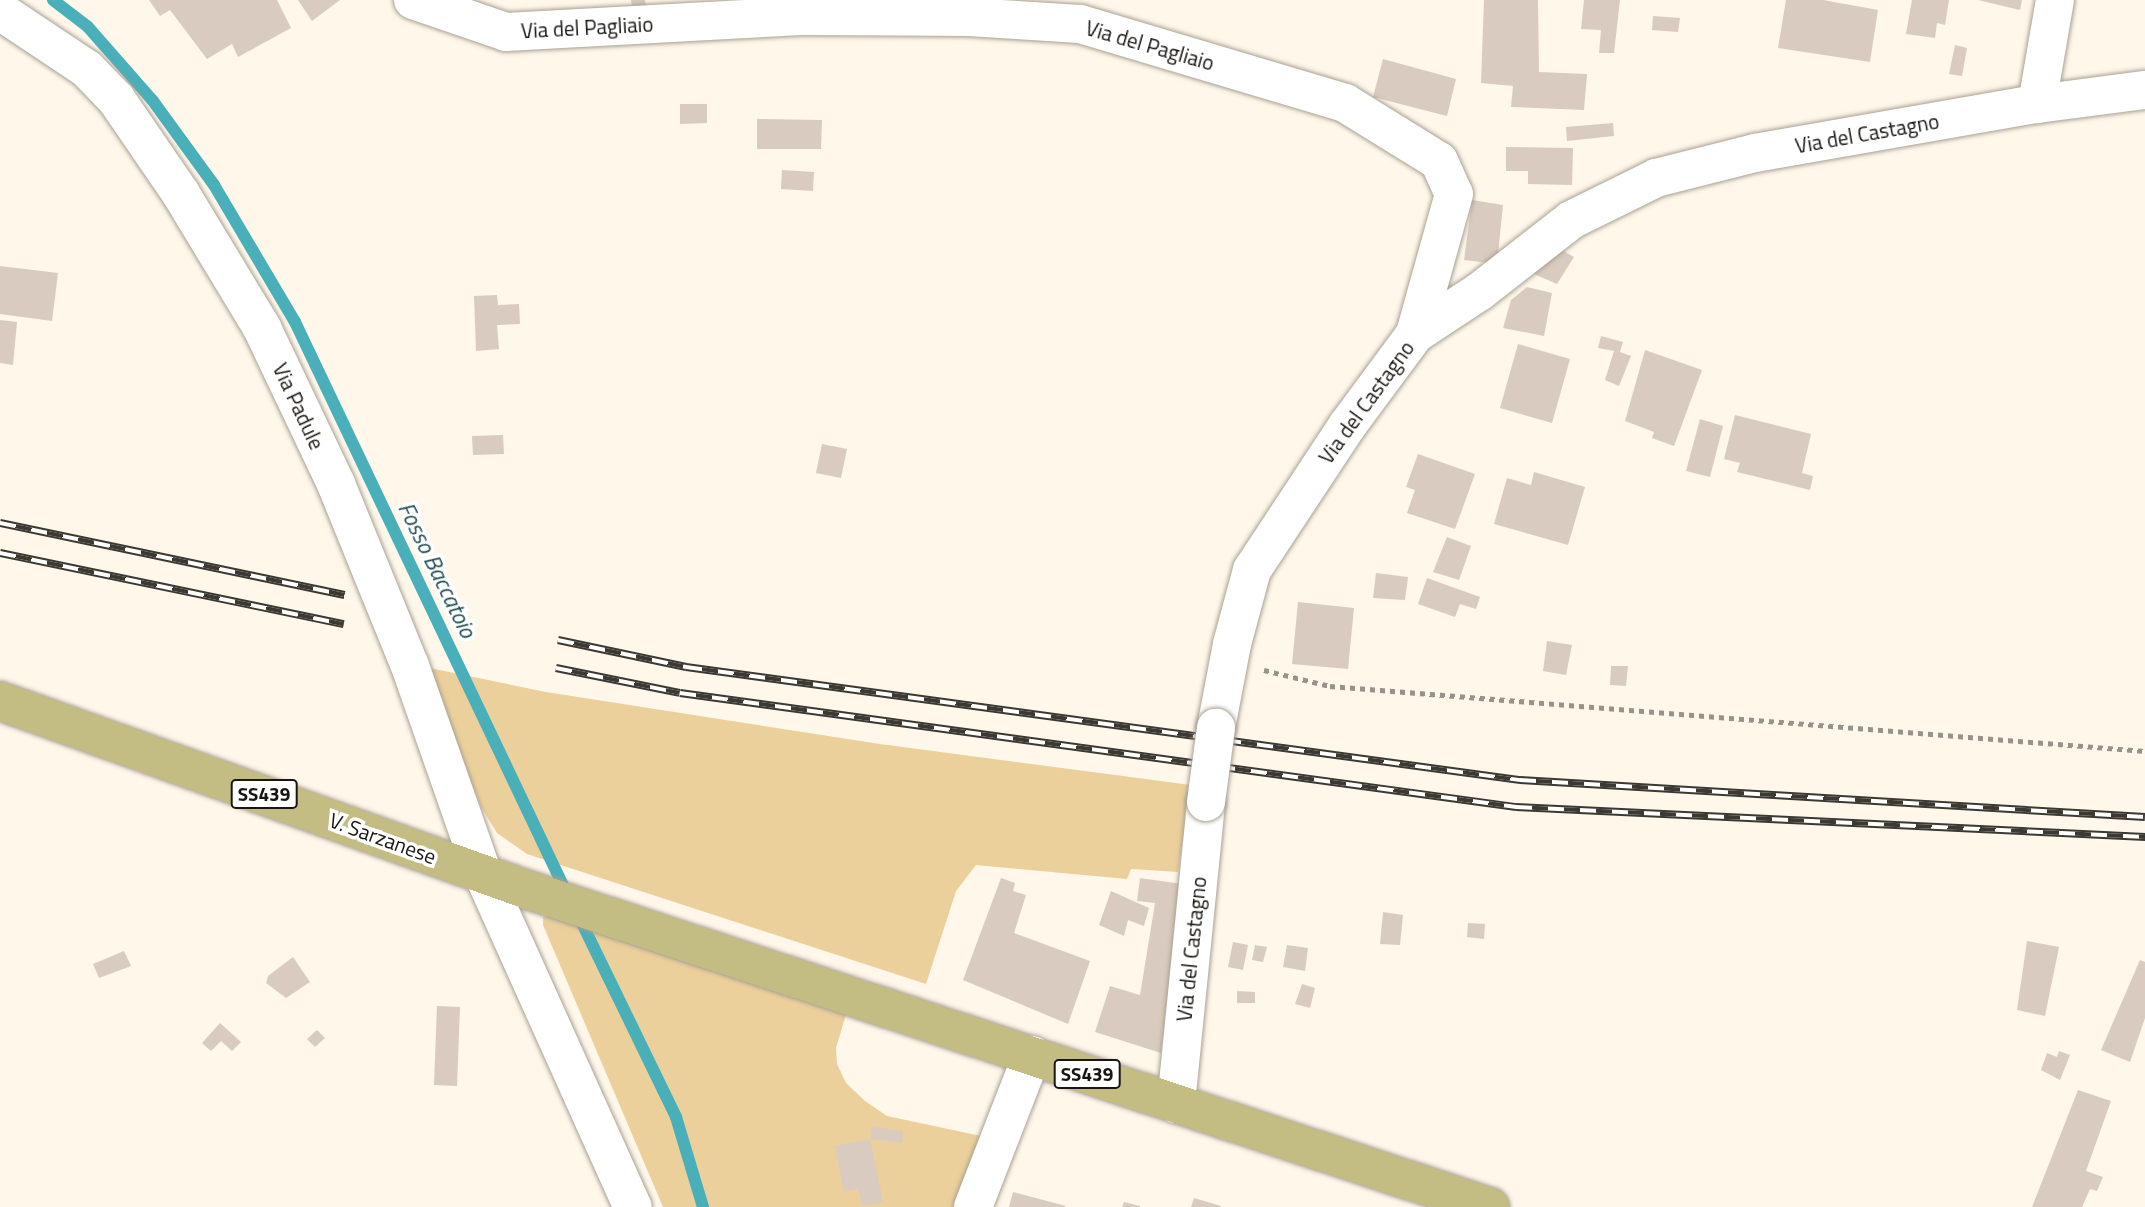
<!DOCTYPE html>
<style>
body{margin:0}
#map{position:relative;width:2145px;height:1207px;overflow:hidden;background:#fef7ea;font-family:"Titillium Web",sans-serif}
div>[style]{position:absolute}
.green>*{inset:0;background:#ebd09b}
.stream>*{height:12px;margin:-6px;padding:0 6px;transform-origin:6px;border-radius:6px;background:#49afb9}
.building>*{inset:0;background:#d9cbbf}
.path>*{height:4.5px;margin-top:-2.25px;transform-origin:0;background:repeating-linear-gradient(90deg,#98938a 0 5px,transparent 0 10px)}
.roads{filter:drop-shadow(0 0 2px #a9a192) drop-shadow(0 0 2px #a9a192)}
.minor>*{height:38px;margin:-19px;padding:0 19px;transform-origin:19px;border-radius:19px;background:#fff}
.major>*{height:38px;margin:-19px;padding:0 19px;transform-origin:19px;border-radius:19px;background:#c3bc83}
.rail>*{height:8px;margin-top:-4px;transform-origin:0;background:repeating-linear-gradient(90deg,#fff 0 16px,#3c3832 0 32px);box-sizing:border-box;border-block:2px solid #3c3832}
.bridges{filter:drop-shadow(0 0 2px #a9a192) drop-shadow(0 0 2px #a9a192)}
.minor-bridge>*{height:38px;margin:-19px;padding:0 19px;transform-origin:19px;border-radius:19px;background:#fff}
span{translate:-50% -50%;white-space:nowrap;text-align:center;line-height:1.15;-webkit-text-stroke:7px #fff;paint-order:stroke}
.shield-label span{padding:2px 5px;background:#fff;border:2px solid;border-radius:5px;-webkit-text-stroke-width:0}
.shield-label{font-size:19px;color:#191611;font-weight:700}
.street-label{font-size:21px;color:#191611}
.water-label{font-size:23px;color:#1e4c50;font-style:italic}
</style>
<div id="map">
<div class="green">
<i style="clip-path:polygon(425px 667px,546px 692px,880px 744px,1191px 785px,1178px 872px,1131px 869px,1127px 879px,976px 865px,956px 891px,926px 984px,527px 854px,497px 833px,481px 807px)"></i>
<i style="clip-path:polygon(554px 915px,848px 1008px,836px 1048px,837px 1064px,846px 1083px,865px 1101px,887px 1116px,981px 1136px,954px 1207px,663px 1207px,543px 925px,543px 917px)"></i>
</div>
<div class="stream">
<i style="left:53px;top:0;width:44px;rotate:37.6deg"></i>
<i style="left:88px;top:27px;width:98px;rotate:48.7deg"></i>
<i style="left:153px;top:101px;width:104px;rotate:54deg"></i>
<i style="left:214px;top:185px;width:159px;rotate:59.4deg"></i>
<i style="left:295px;top:322px;width:636px;rotate:64.56deg"></i>
<i style="left:578px;top:915px;width:225px;rotate:64.1deg"></i>
<i style="left:676px;top:1117px;width:94px;rotate:73.3deg"></i>
</div>
<div class="building">
<i style="clip-path:polygon(149px 0,277px 0,291px 28px,238px 57px,232px 44px,207px 59px,170px 10px,160px 16px)"></i>
<i style="clip-path:polygon(298px 0,340px 0,312px 21px)"></i>
<i style="clip-path:polygon(631px 0,645px 0,647px 13px,633px 14px)"></i>
<i style="clip-path:polygon(1484px 0,1538px 0,1539px 72px,1587px 74px,1584px 110px,1511px 107px,1513px 86px,1481px 83px)"></i>
<i style="clip-path:polygon(1584px 0,1620px 0,1614px 53px,1599px 53px,1601px 30px,1581px 29px)"></i>
<i style="clip-path:polygon(1786px 0,1823px 0,1878px 10px,1870px 62px,1778px 48px)"></i>
<i style="clip-path:polygon(1912px 0,1949px 0,1945px 25px,1937px 23px,1935px 38px,1906px 34px)"></i>
<i style="clip-path:polygon(1978px 0,2022px 0,2020px 10px)"></i>
<i style="clip-path:polygon(1653px 16px,1680px 18px,1678px 32px,1652px 30px)"></i>
<i style="clip-path:polygon(1955px 45px,1967px 48px,1962px 76px,1949px 74px)"></i>
<i style="clip-path:polygon(1383px 59px,1456px 79px,1447px 116px,1373px 97px)"></i>
<i style="clip-path:polygon(680px 104px,707px 104px,707px 123px,680px 124px)"></i>
<i style="clip-path:polygon(757px 119px,822px 120px,821px 149px,757px 149px)"></i>
<i style="clip-path:polygon(1613px 123px,1614px 136px,1567px 141px,1566px 127px)"></i>
<i style="clip-path:polygon(1506px 147px,1573px 148px,1572px 185px,1528px 184px,1528px 171px,1506px 171px)"></i>
<i style="clip-path:polygon(782px 170px,814px 172px,813px 191px,781px 189px)"></i>
<i style="clip-path:polygon(1472px 200px,1503px 205px,1497px 264px,1464px 260px)"></i>
<i style="clip-path:polygon(1560px 249px,1574px 257px,1557px 284px,1534px 274px,1549px 252px,1556px 257px)"></i>
<i style="clip-path:polygon(0 266px,58px 273px,52px 321px,0 314px)"></i>
<i style="clip-path:polygon(1527px 287px,1552px 293px,1544px 336px,1503px 328px,1511px 300px)"></i>
<i style="clip-path:polygon(497px 295px,498px 305px,519px 304px,520px 324px,497px 325px,499px 349px,476px 351px,474px 296px)"></i>
<i style="clip-path:polygon(0 320px,17px 322px,13px 365px,0 363px)"></i>
<i style="clip-path:polygon(1601px 336px,1623px 342px,1620px 352px,1631px 356px,1619px 386px,1605px 380px,1614px 351px,1598px 348px)"></i>
<i style="clip-path:polygon(1518px 344px,1570px 359px,1552px 423px,1500px 408px)"></i>
<i style="clip-path:polygon(1645px 350px,1702px 370px,1674px 446px,1652px 438px,1654px 432px,1625px 421px)"></i>
<i style="clip-path:polygon(1735px 415px,1811px 434px,1802px 473px,1813px 476px,1810px 490px,1737px 472px,1740px 463px,1724px 459px)"></i>
<i style="clip-path:polygon(1700px 419px,1723px 426px,1710px 477px,1686px 471px)"></i>
<i style="clip-path:polygon(503px 435px,504px 454px,473px 455px,472px 436px)"></i>
<i style="clip-path:polygon(822px 444px,847px 449px,841px 478px,816px 473px)"></i>
<i style="clip-path:polygon(1418px 454px,1475px 474px,1455px 529px,1407px 513px,1415px 490px,1406px 487px)"></i>
<i style="clip-path:polygon(1534px 472px,1585px 487px,1568px 545px,1494px 524px,1507px 478px,1531px 485px)"></i>
<i style="clip-path:polygon(1447px 537px,1471px 546px,1459px 580px,1433px 572px)"></i>
<i style="clip-path:polygon(1376px 573px,1408px 577px,1405px 600px,1373px 598px)"></i>
<i style="clip-path:polygon(1427px 578px,1480px 597px,1476px 609px,1460px 604px,1455px 617px,1418px 604px)"></i>
<i style="clip-path:polygon(1298px 602px,1354px 608px,1348px 669px,1292px 664px)"></i>
<i style="clip-path:polygon(1547px 641px,1572px 645px,1566px 675px,1543px 671px)"></i>
<i style="clip-path:polygon(1611px 666px,1628px 666px,1626px 686px,1610px 685px)"></i>
<i style="clip-path:polygon(1001px 878px,1015px 883px,1013px 891px,1026px 895px,1014px 933px,1090px 961px,1068px 1024px,963px 980px)"></i>
<i style="clip-path:polygon(1140px 878px,1182px 884px,1161px 1053px,1095px 1032px,1110px 986px,1140px 995px,1155px 903px,1137px 901px)"></i>
<i style="clip-path:polygon(1111px 891px,1149px 908px,1144px 926px,1128px 920px,1124px 936px,1099px 925px)"></i>
<i style="clip-path:polygon(1383px 912px,1403px 915px,1400px 945px,1380px 944px)"></i>
<i style="clip-path:polygon(1468px 923px,1485px 924px,1484px 939px,1467px 937px)"></i>
<i style="clip-path:polygon(2027px 941px,2059px 947px,2045px 1016px,2017px 1010px)"></i>
<i style="clip-path:polygon(1233px 942px,1248px 945px,1243px 970px,1228px 967px)"></i>
<i style="clip-path:polygon(1255px 945px,1267px 947px,1263px 962px,1252px 960px)"></i>
<i style="clip-path:polygon(1287px 945px,1308px 948px,1305px 971px,1283px 967px)"></i>
<i style="clip-path:polygon(124px 951px,131px 966px,99px 978px,93px 964px)"></i>
<i style="clip-path:polygon(293px 957px,310px 982px,286px 998px,266px 983px,268px 976px)"></i>
<i style="clip-path:polygon(2140px 960px,2145px 962px,2145px 1018px,2130px 1062px,2101px 1050px)"></i>
<i style="clip-path:polygon(1302px 984px,1315px 988px,1310px 1008px,1295px 1004px)"></i>
<i style="clip-path:polygon(1237px 991px,1255px 992px,1255px 1003px,1237px 1003px)"></i>
<i style="clip-path:polygon(437px 1006px,460px 1007px,457px 1086px,434px 1085px)"></i>
<i style="clip-path:polygon(220px 1023px,241px 1042px,232px 1051px,221px 1041px,211px 1051px,202px 1043px)"></i>
<i style="clip-path:polygon(317px 1030px,325px 1038px,315px 1047px,307px 1039px)"></i>
<i style="clip-path:polygon(2059px 1051px,2070px 1055px,2060px 1080px,2041px 1070px,2047px 1053px,2057px 1057px)"></i>
<i style="clip-path:polygon(2078px 1090px,2111px 1101px,2086px 1171px,2103px 1177px,2097px 1191px,2090px 1189px,2082px 1207px,2032px 1207px)"></i>
<i style="clip-path:polygon(872px 1127px,903px 1131px,902px 1143px,870px 1139px)"></i>
<i style="clip-path:polygon(870px 1139px,883px 1202px,862px 1206px,858px 1189px,844px 1192px,835px 1146px)"></i>
<i style="clip-path:polygon(1013px 1192px,1066px 1206px,1065px 1207px,1009px 1207px)"></i>
<i style="clip-path:polygon(1194px 1198px,1221px 1206px,1221px 1207px,1191px 1207px)"></i>
<i style="clip-path:polygon(1124px 1202px,1140px 1206px,1140px 1207px,1122px 1207px)"></i>
</div>
<div class="path">
<i style="left:1264px;top:670px;width:68px;rotate:13.6deg"></i>
<i style="left:1330px;top:686px;width:818px;rotate:4.56deg"></i>
</div>
<div class="roads">
<div class="minor">
<i style="left:413px;top:0;width:98px;rotate:19deg"></i>
<i style="left:506px;top:32px;width:295px;rotate:-3.1deg"></i>
<i style="left:801px;top:16px;width:168px;rotate:0.3deg"></i>
<i style="left:969px;top:17px;width:111px;rotate:3.6deg"></i>
<i style="left:1080px;top:24px;width:277px;rotate:16.6deg"></i>
<i style="left:1345px;top:103px;width:110px;rotate:31.7deg"></i>
<i style="left:1439px;top:161px;width:36px;rotate:66deg"></i>
<i style="left:1454px;top:194px;width:145px;rotate:105.6deg"></i>
<i style="left:0;top:11px;width:105px;rotate:33.7deg"></i>
<i style="left:87px;top:69px;width:42px;rotate:46deg"></i>
<i style="left:116px;top:99px;width:115px;rotate:55.6deg"></i>
<i style="left:181px;top:194px;width:157px;rotate:58.8deg"></i>
<i style="left:262px;top:328px;width:173px;rotate:64.6deg"></i>
<i style="left:336px;top:484px;width:196px;rotate:67.9deg"></i>
<i style="left:410px;top:666px;width:220px;rotate:70.7deg"></i>
<i style="left:483px;top:874px;width:365px;rotate:65.8deg"></i>
<i style="left:2037px;top:104px;width:106px;rotate:-80.2deg"></i>
<i style="left:1216px;top:728px;width:86px;rotate:-79.2deg"></i>
<i style="left:1232px;top:644px;width:77px;rotate:-74.9deg"></i>
<i style="left:1252px;top:570px;width:173px;rotate:-56.6deg"></i>
<i style="left:1347px;top:426px;width:114px;rotate:-53.5deg"></i>
<i style="left:1415px;top:334px;width:77px;rotate:-33.3deg"></i>
<i style="left:1479px;top:292px;width:117px;rotate:-38deg"></i>
<i style="left:1571px;top:220px;width:95px;rotate:-26.3deg"></i>
<i style="left:1656px;top:178px;width:102px;rotate:-14.2deg"></i>
<i style="left:1755px;top:153px;width:286px;rotate:-9.9deg"></i>
<i style="left:2037px;top:104px;width:109px;rotate:-7.4deg"></i>
<i style="left:1176px;top:1104px;width:303px;rotate:-84.3deg"></i>
<i style="left:973px;top:1207px;width:163px;rotate:-68.8deg"></i>
</div>
<div class="major">
<i style="left:0;top:701px;width:561px;rotate:19.7deg"></i>
<i style="left:528px;top:890px;width:1013px;rotate:18.24deg"></i>
</div>
</div>
<div class="rail">
<i style="left:0;top:523px;width:352px;rotate:11.8deg"></i>
<i style="left:0;top:553px;width:351px;rotate:11.7deg"></i>
<i style="left:558px;top:640px;width:131px;rotate:11.9deg"></i>
<i style="left:686px;top:667px;width:842px;rotate:7.72deg"></i>
<i style="left:1520px;top:780px;width:626px;rotate:3.39deg"></i>
<i style="left:556px;top:668px;width:126px;rotate:11.4deg"></i>
<i style="left:680px;top:693px;width:844px;rotate:7.77deg"></i>
<i style="left:1516px;top:807px;width:630px;rotate:2.73deg"></i>
</div>
<div class="bridges">
<div class="minor-bridge">
<i style="left:1206px;top:802px;width:75px;rotate:-82.3deg"></i>
</div>
</div>
<div class="shield-label">
<span style="left:264px;top:794px">SS439</span>
<span style="left:1087px;top:1074px">SS439</span>
</div>
<div class="street-label">
<span style="left:587px;top:27px;rotate:-3deg">Via del Pagliaio</span>
<span style="left:1150px;top:45px;rotate:16deg">Via del Pagliaio</span>
<span style="left:1867px;top:133px;rotate:-10deg">Via del Castagno</span>
<span style="left:1366px;top:402px;rotate:-54deg">Via del Castagno</span>
<span style="left:299px;top:406px;rotate:65deg">Via Padule</span>
<span style="left:383px;top:838px;rotate:20deg">V. Sarzanese</span>
<span style="left:1191px;top:949px;rotate:-84deg">Via del Castagno</span>
</div>
<div class="water-label">
<span style="left:437px;top:570px;rotate:64deg">Fosso Baccatoio</span>
</div>
</div>
